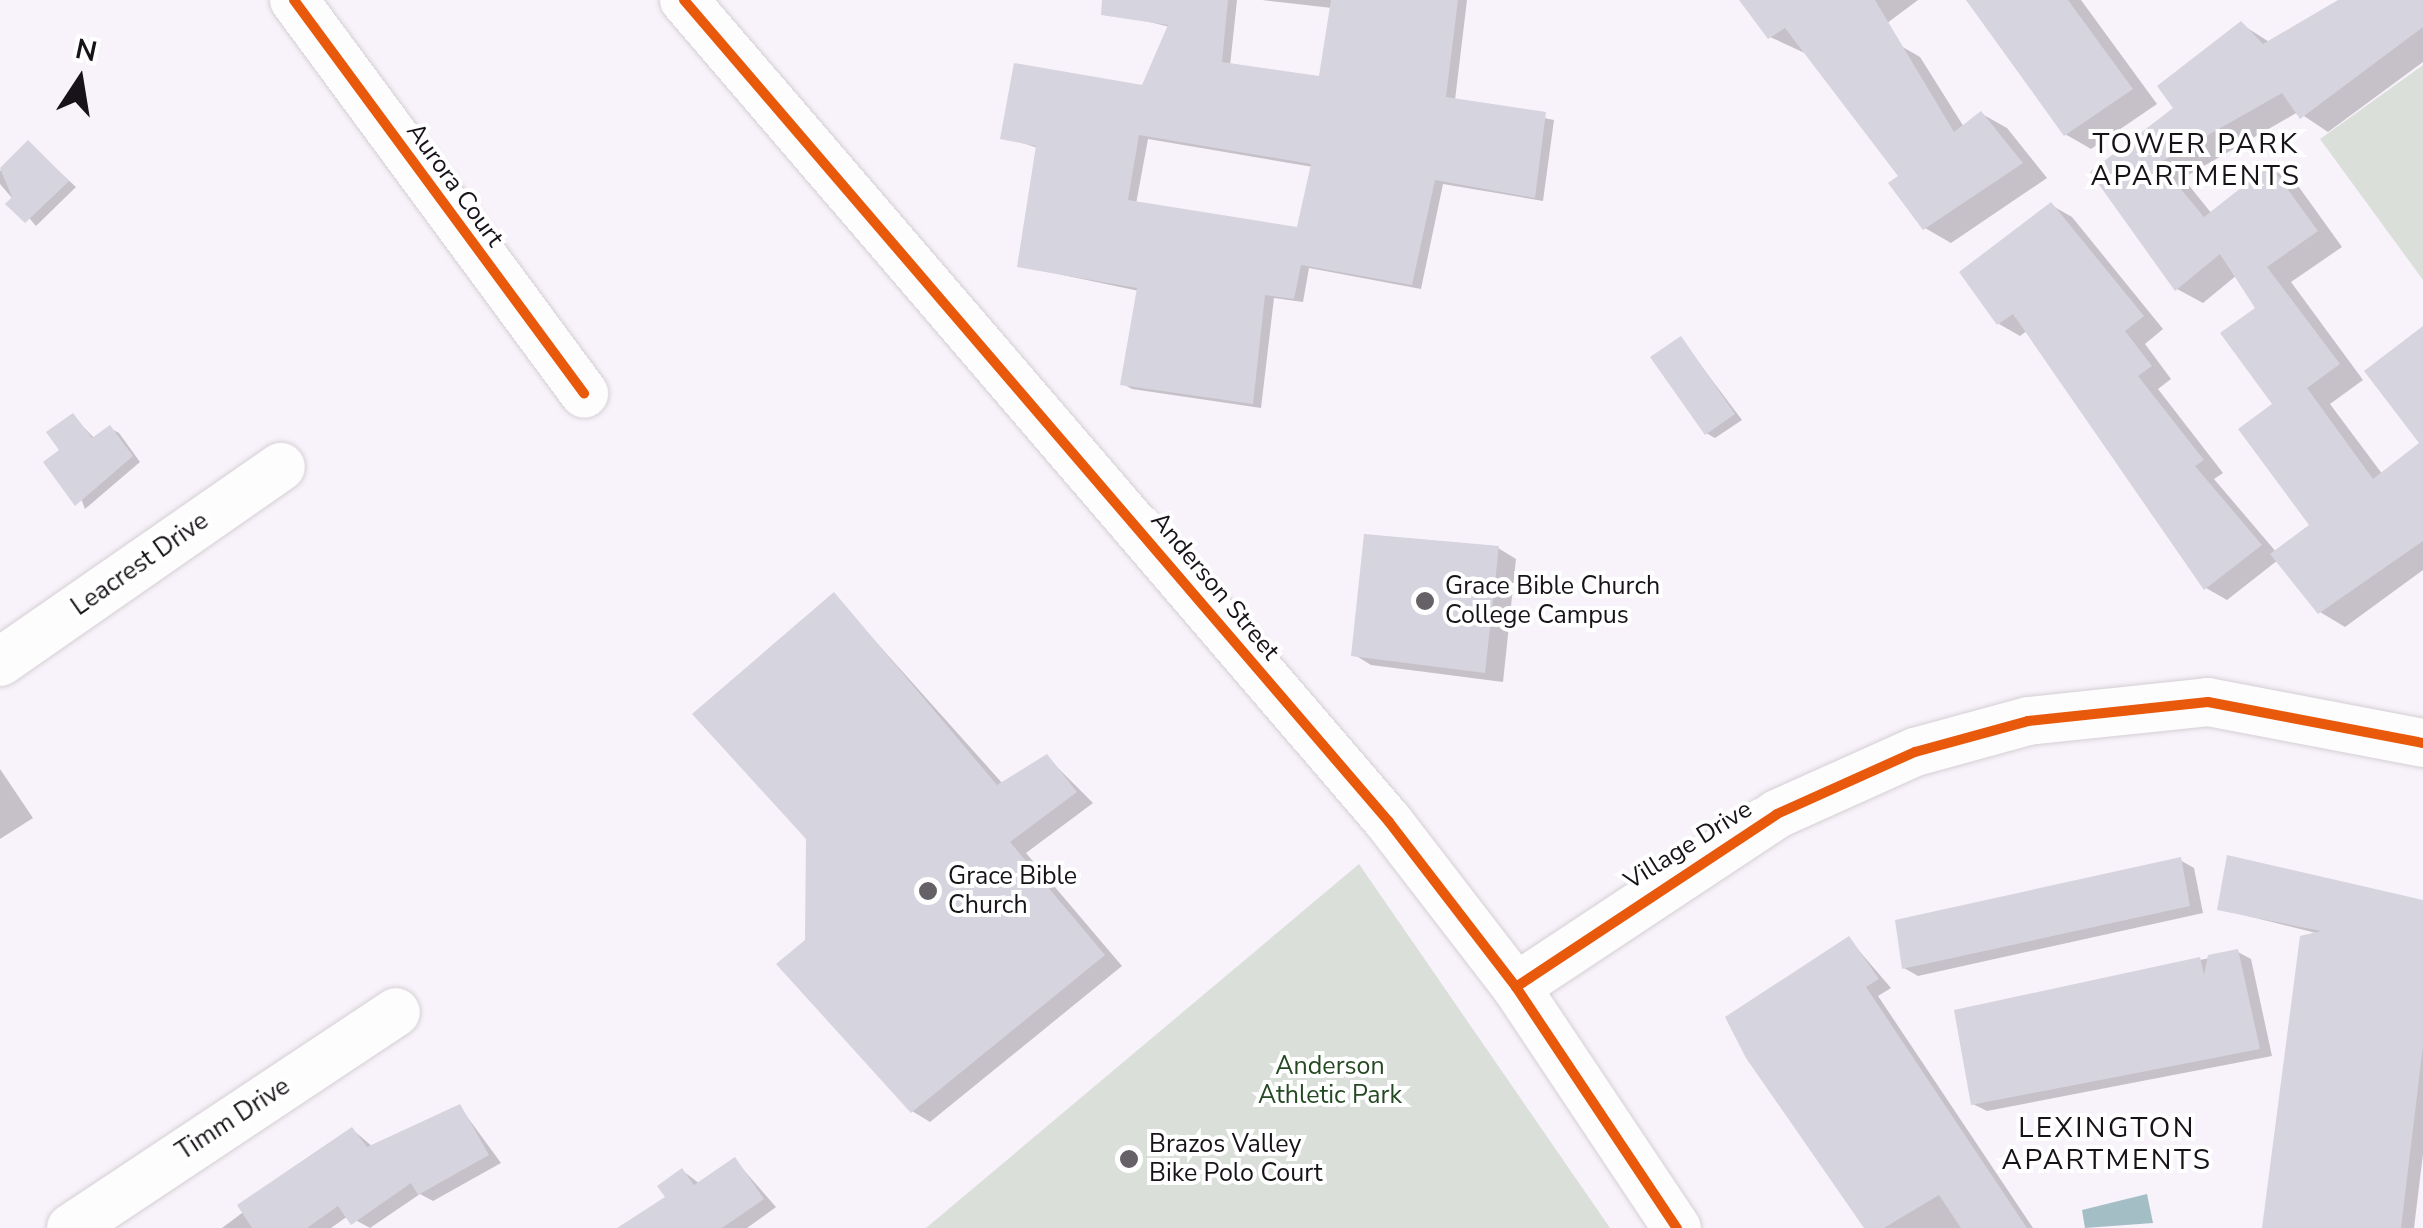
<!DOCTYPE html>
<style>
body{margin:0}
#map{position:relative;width:2423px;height:1228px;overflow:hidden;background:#f8f2fa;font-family:"Nunito Sans",sans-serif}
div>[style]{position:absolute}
.green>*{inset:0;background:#dadfda}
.water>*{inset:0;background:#a4bec6}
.shadow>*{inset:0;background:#0003}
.building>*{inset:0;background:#d6d4de}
.roads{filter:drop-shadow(0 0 2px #d4cfd4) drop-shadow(0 0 2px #d4cfd4)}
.minor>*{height:48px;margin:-24px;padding:0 24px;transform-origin:24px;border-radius:24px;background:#fefdfe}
.cycleway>*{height:10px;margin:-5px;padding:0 5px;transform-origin:5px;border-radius:5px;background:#e8590c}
.dots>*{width:28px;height:28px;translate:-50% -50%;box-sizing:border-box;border:5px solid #fff;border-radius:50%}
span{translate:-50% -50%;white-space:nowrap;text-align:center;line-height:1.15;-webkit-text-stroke:8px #fff;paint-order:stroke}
.street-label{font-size:25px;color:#171318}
.poi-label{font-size:25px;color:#171318}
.left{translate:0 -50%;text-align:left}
.park-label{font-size:25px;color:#254923}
.neighbourhood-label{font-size:28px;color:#171318;letter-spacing:2.5px}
.north{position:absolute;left:30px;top:30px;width:100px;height:100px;-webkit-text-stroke:8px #fff;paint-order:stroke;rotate:12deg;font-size:28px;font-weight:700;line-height:40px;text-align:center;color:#171318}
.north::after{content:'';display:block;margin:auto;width:35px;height:45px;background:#171318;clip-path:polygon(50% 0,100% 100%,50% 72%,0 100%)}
</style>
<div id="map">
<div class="green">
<i style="clip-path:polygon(2423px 65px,2423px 280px,2320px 139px)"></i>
<i style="clip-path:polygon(1359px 864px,1610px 1228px,926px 1228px)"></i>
</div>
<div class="water">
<i style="clip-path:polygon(2147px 1194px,2153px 1223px,2085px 1228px,2082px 1210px)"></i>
</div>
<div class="shadow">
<i style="clip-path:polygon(evenodd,1136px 0,1237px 0,1230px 66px,1321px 78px,1332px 8px,1262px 0,1467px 0,1455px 100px,1554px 120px,1543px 201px,1443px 184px,1421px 289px,1309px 268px,1303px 302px,1274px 298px,1261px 408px,1132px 389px,1123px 384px,1139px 291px,1020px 266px,1038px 148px,1003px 137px,1143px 88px,1170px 27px,1133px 18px,1136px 0,1148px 139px,1313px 167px,1299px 230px,1136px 204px,1148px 139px)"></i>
<i style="clip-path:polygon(1742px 0,1918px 0,1831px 65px,1770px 37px)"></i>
<i style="clip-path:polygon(1969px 0,2081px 0,2157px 104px,2091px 149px,2065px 134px)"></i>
<i style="clip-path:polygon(2343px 0,2423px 0,2423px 62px,2328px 132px,2298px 112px,2183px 178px,2212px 214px,2270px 168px,2296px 183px,2342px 247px,2291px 282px,2363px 380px,2330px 404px,2383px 475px,2423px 443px,2423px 570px,2345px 627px,2320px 612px,2278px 560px,2227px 600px,2206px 588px,2028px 330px,2020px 336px,1999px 324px,2051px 205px,2072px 217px,2163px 329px,2145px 344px,2171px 379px,2158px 389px,2223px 473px,2214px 479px,2277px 553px,2312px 525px,2259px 308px,2237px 275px,2203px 303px,2177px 289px,2093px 172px,2176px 108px,2241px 24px,2271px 43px)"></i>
<i style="clip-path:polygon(1894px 42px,1920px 57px,1964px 127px,1982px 114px,2007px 128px,2047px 178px,1951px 243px,1925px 228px,1901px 176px)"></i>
<i style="clip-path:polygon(28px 143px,76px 187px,36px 226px,0 184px,0 171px)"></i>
<i style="clip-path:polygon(1681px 339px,1742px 420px,1715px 438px,1706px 433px)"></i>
<i style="clip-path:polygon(73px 416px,95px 439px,110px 428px,119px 433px,140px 462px,85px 509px,63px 451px)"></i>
<i style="clip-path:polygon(1498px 548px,1516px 559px,1503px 682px,1371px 665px,1353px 654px)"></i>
<i style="clip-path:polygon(834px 595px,1003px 784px,1047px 757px,1093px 803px,1026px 853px,1122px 966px,930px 1122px,912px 1111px,807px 942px)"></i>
<i style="clip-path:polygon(0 769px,33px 818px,0 839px)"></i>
<i style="clip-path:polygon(2180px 860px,2194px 868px,2203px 913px,1918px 976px,1904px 968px)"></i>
<i style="clip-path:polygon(2423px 903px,2423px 1154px,2414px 1228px,2263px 1228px,2320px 934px,2219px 909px)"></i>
<i style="clip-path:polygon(1849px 939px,1891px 988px,1878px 996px,2033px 1228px,1868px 1228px)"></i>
<i style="clip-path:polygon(2238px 952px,2251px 959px,2272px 1056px,1987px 1111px,1973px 1104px,2200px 960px)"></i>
<i style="clip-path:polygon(460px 1107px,501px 1163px,433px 1201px,420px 1194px,370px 1228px,348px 1216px,331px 1228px,222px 1228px,353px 1130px,373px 1147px)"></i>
<i style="clip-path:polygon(735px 1160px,776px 1207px,747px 1228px,622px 1228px,668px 1197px,683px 1171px,700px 1184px)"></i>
</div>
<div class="building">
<i style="clip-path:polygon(evenodd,1102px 0,1228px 0,1222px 62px,1319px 76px,1331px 0,1458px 0,1446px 97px,1546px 112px,1535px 198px,1435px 180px,1412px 285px,1301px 265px,1294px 299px,1265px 295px,1253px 404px,1120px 385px,1137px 288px,1017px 267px,1036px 146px,1000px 139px,1014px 63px,1142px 85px,1168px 25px,1101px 15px,1102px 0,1139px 135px,1311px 164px,1297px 227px,1128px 200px,1139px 135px)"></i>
<i style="clip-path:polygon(1739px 0,1875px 0,1954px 132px,1981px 111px,2023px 163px,1923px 230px,1888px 183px,1898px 176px,1785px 28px,1768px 39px)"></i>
<i style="clip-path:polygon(1966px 0,2068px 0,2133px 89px,2064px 136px)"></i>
<i style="clip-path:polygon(2338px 0,2423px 0,2423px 27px,2300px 119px,2282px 93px,2159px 163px,2204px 217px,2270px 165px,2318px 231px,2267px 267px,2340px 364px,2307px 388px,2373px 479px,2419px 443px,2364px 371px,2423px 326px,2423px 541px,2318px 614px,2270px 554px,2309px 525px,2238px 429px,2272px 404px,2220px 333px,2255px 308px,2220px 254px,2175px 291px,2090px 172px,2173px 108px,2157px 86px,2241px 21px,2263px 44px)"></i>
<i style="clip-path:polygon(28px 140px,69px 181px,25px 223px,5px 204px,12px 197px,0 168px)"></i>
<i style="clip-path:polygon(2051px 202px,2144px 316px,2125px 331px,2152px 366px,2138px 376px,2204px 460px,2195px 466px,2262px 545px,2204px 590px,2013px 314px,1997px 325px,1959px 272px)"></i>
<i style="clip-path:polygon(1681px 336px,1735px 414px,1705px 435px,1650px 357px)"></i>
<i style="clip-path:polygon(73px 413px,92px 438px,110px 425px,133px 456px,75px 506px,43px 462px,59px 450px,46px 432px)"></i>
<i style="clip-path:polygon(1364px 534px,1499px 546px,1485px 673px,1351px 656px)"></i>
<i style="clip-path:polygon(834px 592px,997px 785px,1047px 754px,1077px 792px,1010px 842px,1105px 955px,911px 1113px,776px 964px,805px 940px,806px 839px,692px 714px)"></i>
<i style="clip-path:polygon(2227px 855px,2423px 900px,2423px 1046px,2401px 1228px,2262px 1228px,2300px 936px,2321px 931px,2217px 910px)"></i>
<i style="clip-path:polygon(2181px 857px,2190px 906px,1902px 969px,1895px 920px)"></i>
<i style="clip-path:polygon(1849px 936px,1879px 979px,1866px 987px,2027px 1228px,1961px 1228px,1939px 1195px,1884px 1228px,1864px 1228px,1746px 1058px,1725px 1017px)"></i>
<i style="clip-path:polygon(2238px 949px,2260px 1049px,1971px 1105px,1954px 1010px,2200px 957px,2204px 975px,2208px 955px)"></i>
<i style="clip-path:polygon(460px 1104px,489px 1155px,418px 1195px,411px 1183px,351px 1225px,338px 1206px,307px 1228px,252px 1228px,237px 1205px,352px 1127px,367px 1147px)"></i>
<i style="clip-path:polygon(735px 1157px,764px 1199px,722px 1228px,617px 1228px,665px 1197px,657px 1186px,682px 1168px,694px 1185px)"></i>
</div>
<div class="roads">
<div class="minor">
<i style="left:294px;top:0;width:489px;rotate:53.6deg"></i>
<i style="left:684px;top:0;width:1083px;rotate:49.38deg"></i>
<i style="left:1389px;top:822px;width:208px;rotate:52.4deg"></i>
<i style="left:1516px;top:987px;width:290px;rotate:56.3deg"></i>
<i style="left:0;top:662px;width:342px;rotate:-34.8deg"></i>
<i style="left:1516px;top:987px;width:313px;rotate:-33.5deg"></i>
<i style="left:1777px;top:814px;width:151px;rotate:-24.2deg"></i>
<i style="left:1915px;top:752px;width:117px;rotate:-15.3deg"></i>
<i style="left:2028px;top:721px;width:181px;rotate:-6deg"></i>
<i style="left:2208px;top:702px;width:219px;rotate:10.8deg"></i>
<i style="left:71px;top:1228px;width:390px;rotate:-33.6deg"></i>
</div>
</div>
<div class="cycleway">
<i style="left:294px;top:0;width:489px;rotate:53.6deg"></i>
<i style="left:684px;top:0;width:1083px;rotate:49.38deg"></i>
<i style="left:1389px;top:822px;width:208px;rotate:52.4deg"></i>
<i style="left:1516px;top:987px;width:290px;rotate:56.3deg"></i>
<i style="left:1516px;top:987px;width:313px;rotate:-33.5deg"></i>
<i style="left:1777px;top:814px;width:151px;rotate:-24.2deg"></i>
<i style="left:1915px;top:752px;width:117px;rotate:-15.3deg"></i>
<i style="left:2028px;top:721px;width:181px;rotate:-6deg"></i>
<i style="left:2208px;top:702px;width:219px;rotate:10.8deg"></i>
</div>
<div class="dots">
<i style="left:1425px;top:601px;background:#666167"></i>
<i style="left:928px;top:891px;background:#666167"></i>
<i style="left:1129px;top:1159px;background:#666167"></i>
</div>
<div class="street-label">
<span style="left:455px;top:185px;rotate:54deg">Aurora Court</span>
<span style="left:140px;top:564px;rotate:-35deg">Leacrest Drive</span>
<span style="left:1215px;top:586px;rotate:50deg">Anderson Street</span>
<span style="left:1688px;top:845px;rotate:-32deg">Village Drive</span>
<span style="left:233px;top:1119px;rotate:-33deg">Timm Drive</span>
</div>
<div class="poi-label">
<span class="left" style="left:1445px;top:601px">Grace Bible Church<br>College Campus</span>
<span class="left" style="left:948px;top:891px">Grace Bible<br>Church</span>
<span class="left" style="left:1149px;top:1159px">Brazos Valley<br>Bike Polo Court</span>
</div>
<div class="park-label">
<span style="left:1330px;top:1081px">Anderson<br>Athletic Park</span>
</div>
<div class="neighbourhood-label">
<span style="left:2196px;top:160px">TOWER PARK<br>APARTMENTS</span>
<span style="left:2107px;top:1144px">LEXINGTON<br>APARTMENTS</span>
</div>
<div class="north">N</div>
</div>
